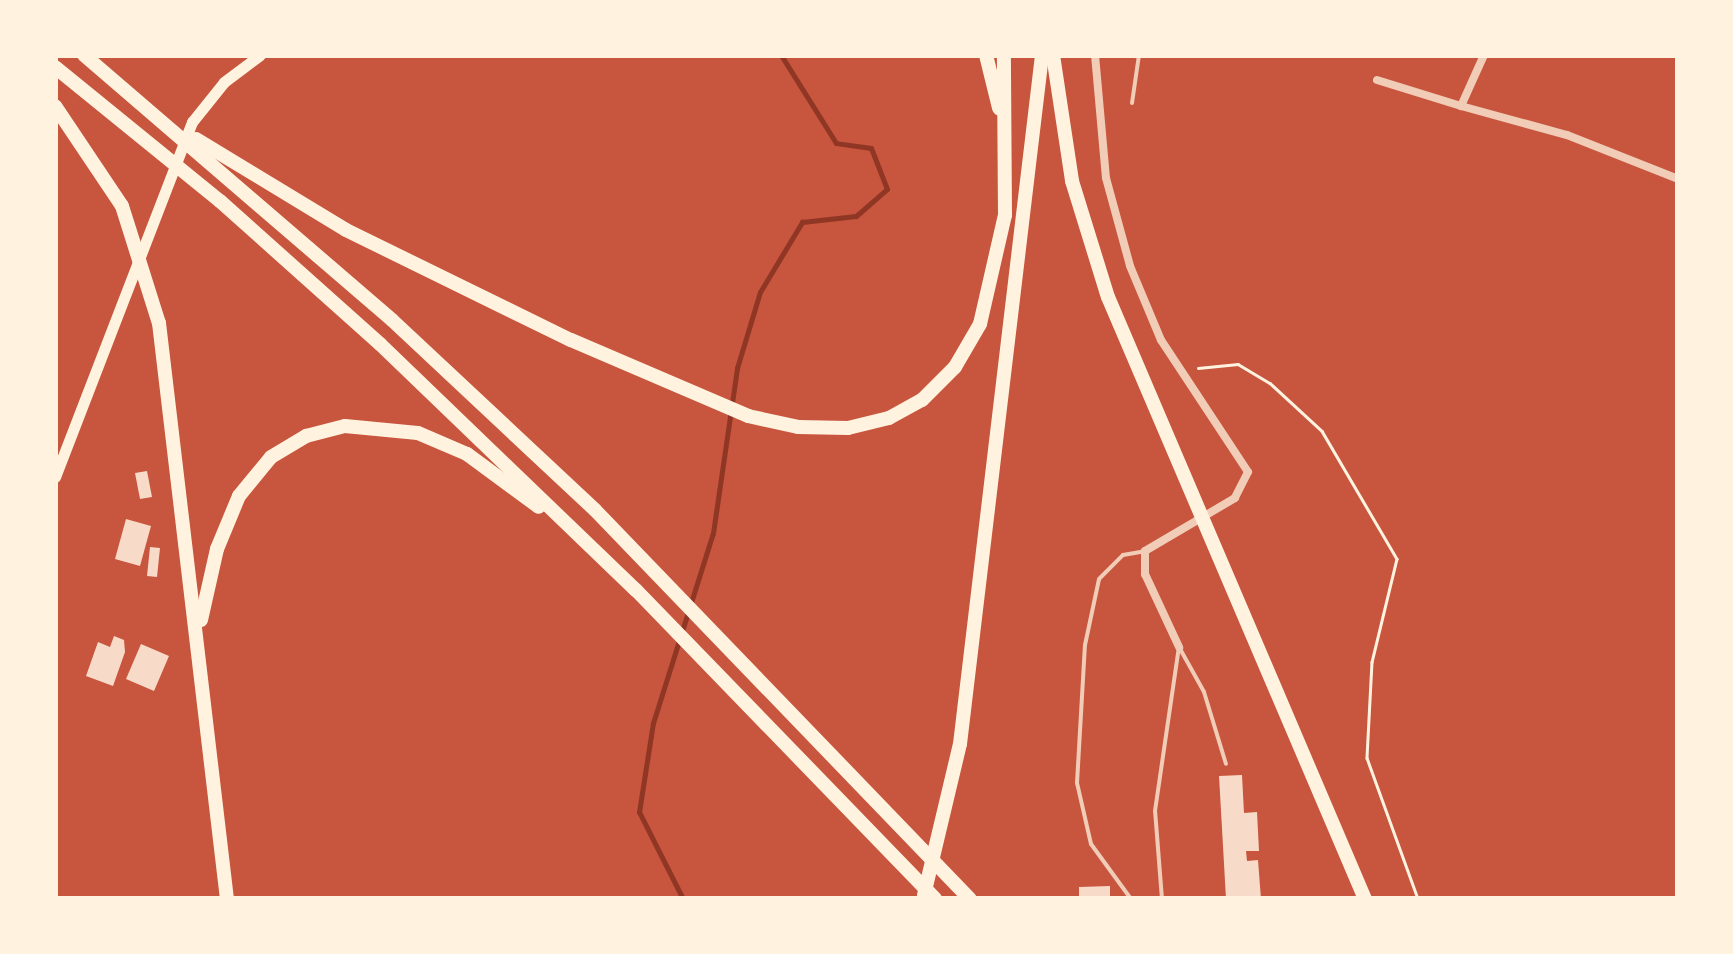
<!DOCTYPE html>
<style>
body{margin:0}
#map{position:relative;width:1733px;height:954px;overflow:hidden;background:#c8553d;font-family:"Public Sans",sans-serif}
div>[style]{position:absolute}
.stream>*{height:5px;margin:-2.5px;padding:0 2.5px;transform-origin:2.5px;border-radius:2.5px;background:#8f3625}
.building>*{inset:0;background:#f7dbc8}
.path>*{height:2.5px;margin:-1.25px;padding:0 1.25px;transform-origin:1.25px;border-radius:1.25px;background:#fff3e0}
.service>*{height:4px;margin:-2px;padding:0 2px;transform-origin:2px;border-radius:2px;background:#f1ccb7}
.minor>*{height:8px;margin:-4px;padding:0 4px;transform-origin:4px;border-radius:4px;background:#f1ccb7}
.secondary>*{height:11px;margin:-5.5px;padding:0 5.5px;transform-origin:5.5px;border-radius:5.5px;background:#fff3e0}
.motorway>*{height:14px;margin:-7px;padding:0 7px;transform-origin:7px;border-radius:7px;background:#fff3e0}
span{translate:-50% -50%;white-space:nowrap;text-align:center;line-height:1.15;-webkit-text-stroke:8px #fff3e0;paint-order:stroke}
.frame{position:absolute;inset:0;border:58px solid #fff3e0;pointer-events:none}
</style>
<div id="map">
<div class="stream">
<i style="left:683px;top:899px;width:97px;rotate:-116.8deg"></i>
<i style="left:639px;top:812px;width:90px;rotate:-81.1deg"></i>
<i style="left:653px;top:723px;width:199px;rotate:-72.5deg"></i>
<i style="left:713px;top:533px;width:167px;rotate:-81.7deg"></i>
<i style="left:737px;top:368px;width:79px;rotate:-73.2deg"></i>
<i style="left:760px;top:292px;width:82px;rotate:-59deg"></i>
<i style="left:802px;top:222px;width:54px;rotate:-6.3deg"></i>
<i style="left:856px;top:216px;width:41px;rotate:-41.1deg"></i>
<i style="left:887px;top:189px;width:44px;rotate:-111.3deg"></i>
<i style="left:871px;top:148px;width:35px;rotate:-172deg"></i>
<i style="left:836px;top:143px;width:104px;rotate:-122deg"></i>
</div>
<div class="building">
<i style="clip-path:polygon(147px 471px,152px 497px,140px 499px,135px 473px)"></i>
<i style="clip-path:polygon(126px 519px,151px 526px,140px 566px,115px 559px)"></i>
<i style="clip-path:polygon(150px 547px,160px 548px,157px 577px,147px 576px)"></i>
<i style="clip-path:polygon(114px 636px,124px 640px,125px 652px,113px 686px,86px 676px,98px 642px,110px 647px)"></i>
<i style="clip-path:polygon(141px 644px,169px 656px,154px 691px,126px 679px)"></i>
<i style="clip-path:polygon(1242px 775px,1244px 813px,1257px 812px,1259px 851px,1246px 851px,1247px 861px,1258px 860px,1261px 899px,1226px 899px,1219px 776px)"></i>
<i style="clip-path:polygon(1110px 886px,1110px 899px,1079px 899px,1079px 887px)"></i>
</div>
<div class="path">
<i style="left:1198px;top:368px;width:40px;rotate:-5.7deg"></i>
<i style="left:1238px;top:364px;width:37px;rotate:31deg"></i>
<i style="left:1270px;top:383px;width:71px;rotate:42.7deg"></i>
<i style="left:1322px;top:431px;width:148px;rotate:59.6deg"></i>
<i style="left:1397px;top:559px;width:106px;rotate:103.6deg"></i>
<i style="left:1372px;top:662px;width:96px;rotate:93deg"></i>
<i style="left:1367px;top:758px;width:150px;rotate:70.1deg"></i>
</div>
<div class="service">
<i style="left:1132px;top:103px;width:49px;rotate:-81.7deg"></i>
<i style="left:1179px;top:647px;width:51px;rotate:60.9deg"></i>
<i style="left:1204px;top:692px;width:75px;rotate:73deg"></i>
<i style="left:1131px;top:899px;width:68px;rotate:-126deg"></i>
<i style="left:1091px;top:844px;width:63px;rotate:-102.9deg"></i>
<i style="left:1077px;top:783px;width:138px;rotate:-86.7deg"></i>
<i style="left:1085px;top:645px;width:67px;rotate:-78deg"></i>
<i style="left:1099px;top:579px;width:34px;rotate:-45deg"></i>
<i style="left:1123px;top:555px;width:22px;rotate:-10deg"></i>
<i style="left:1162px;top:899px;width:88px;rotate:-94.5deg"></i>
<i style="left:1155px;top:811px;width:166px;rotate:-81.7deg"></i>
</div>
<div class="minor">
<i style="left:1095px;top:55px;width:123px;rotate:84.9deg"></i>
<i style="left:1106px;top:178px;width:91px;rotate:74.7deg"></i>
<i style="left:1130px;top:266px;width:80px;rotate:67.3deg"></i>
<i style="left:1161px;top:340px;width:158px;rotate:56.6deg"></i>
<i style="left:1248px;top:472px;width:29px;rotate:117deg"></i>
<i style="left:1235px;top:498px;width:104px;rotate:149.5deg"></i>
<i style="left:1145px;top:551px;width:23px;rotate:90deg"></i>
<i style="left:1145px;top:574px;width:81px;rotate:65deg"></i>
<i style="left:1484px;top:55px;width:56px;rotate:114.3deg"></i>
<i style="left:1461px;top:106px;width:110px;rotate:15.3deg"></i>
<i style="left:1567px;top:135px;width:119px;rotate:21.6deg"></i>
<i style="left:1377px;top:80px;width:88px;rotate:17.2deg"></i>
</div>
<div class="secondary">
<i style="left:55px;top:477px;width:381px;rotate:-68.9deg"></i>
<i style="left:192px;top:122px;width:51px;rotate:-51.3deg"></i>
<i style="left:224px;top:82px;width:45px;rotate:-36.9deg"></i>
</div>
<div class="motorway">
<i style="left:84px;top:55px;width:406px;rotate:40.7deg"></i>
<i style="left:392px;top:320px;width:278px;rotate:43.1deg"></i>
<i style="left:595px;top:510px;width:540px;rotate:46.05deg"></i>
<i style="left:986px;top:55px;width:55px;rotate:76.2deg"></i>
<i style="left:1053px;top:55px;width:127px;rotate:81.4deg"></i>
<i style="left:1072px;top:181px;width:121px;rotate:72.8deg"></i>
<i style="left:1108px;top:297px;width:655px;rotate:66.88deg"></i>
<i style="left:55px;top:67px;width:213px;rotate:39.1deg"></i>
<i style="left:220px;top:201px;width:215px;rotate:41.8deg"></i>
<i style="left:380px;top:344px;width:355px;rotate:43.9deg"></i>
<i style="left:636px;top:590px;width:430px;rotate:45.9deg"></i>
<i style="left:55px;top:106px;width:120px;rotate:56.2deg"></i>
<i style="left:122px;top:206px;width:123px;rotate:72.5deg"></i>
<i style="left:159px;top:323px;width:580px;rotate:83.27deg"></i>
<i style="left:196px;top:139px;width:175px;rotate:31.2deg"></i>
<i style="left:346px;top:230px;width:250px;rotate:26.1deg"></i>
<i style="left:571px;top:340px;width:193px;rotate:23.2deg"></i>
<i style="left:748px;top:416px;width:51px;rotate:12.4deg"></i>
<i style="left:798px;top:427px;width:50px;rotate:1.1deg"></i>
<i style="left:848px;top:428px;width:42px;rotate:-13.7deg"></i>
<i style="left:889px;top:418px;width:38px;rotate:-29deg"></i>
<i style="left:922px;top:400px;width:47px;rotate:-45deg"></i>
<i style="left:955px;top:367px;width:50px;rotate:-59.8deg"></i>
<i style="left:980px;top:324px;width:112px;rotate:-77.1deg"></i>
<i style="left:1005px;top:215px;width:160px;rotate:-90.4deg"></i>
<i style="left:201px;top:620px;width:73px;rotate:-77.3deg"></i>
<i style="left:217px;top:549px;width:57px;rotate:-67.5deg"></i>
<i style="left:239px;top:496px;width:50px;rotate:-50.6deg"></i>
<i style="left:271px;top:457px;width:41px;rotate:-31deg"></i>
<i style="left:306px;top:436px;width:40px;rotate:-14.4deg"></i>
<i style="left:345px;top:426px;width:73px;rotate:5.5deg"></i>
<i style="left:418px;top:433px;width:53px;rotate:23.2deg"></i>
<i style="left:467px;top:454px;width:89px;rotate:36.4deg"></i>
<i style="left:924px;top:895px;width:155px;rotate:-76.6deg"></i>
<i style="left:960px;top:744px;width:694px;rotate:-83.21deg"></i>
</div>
<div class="frame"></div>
</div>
